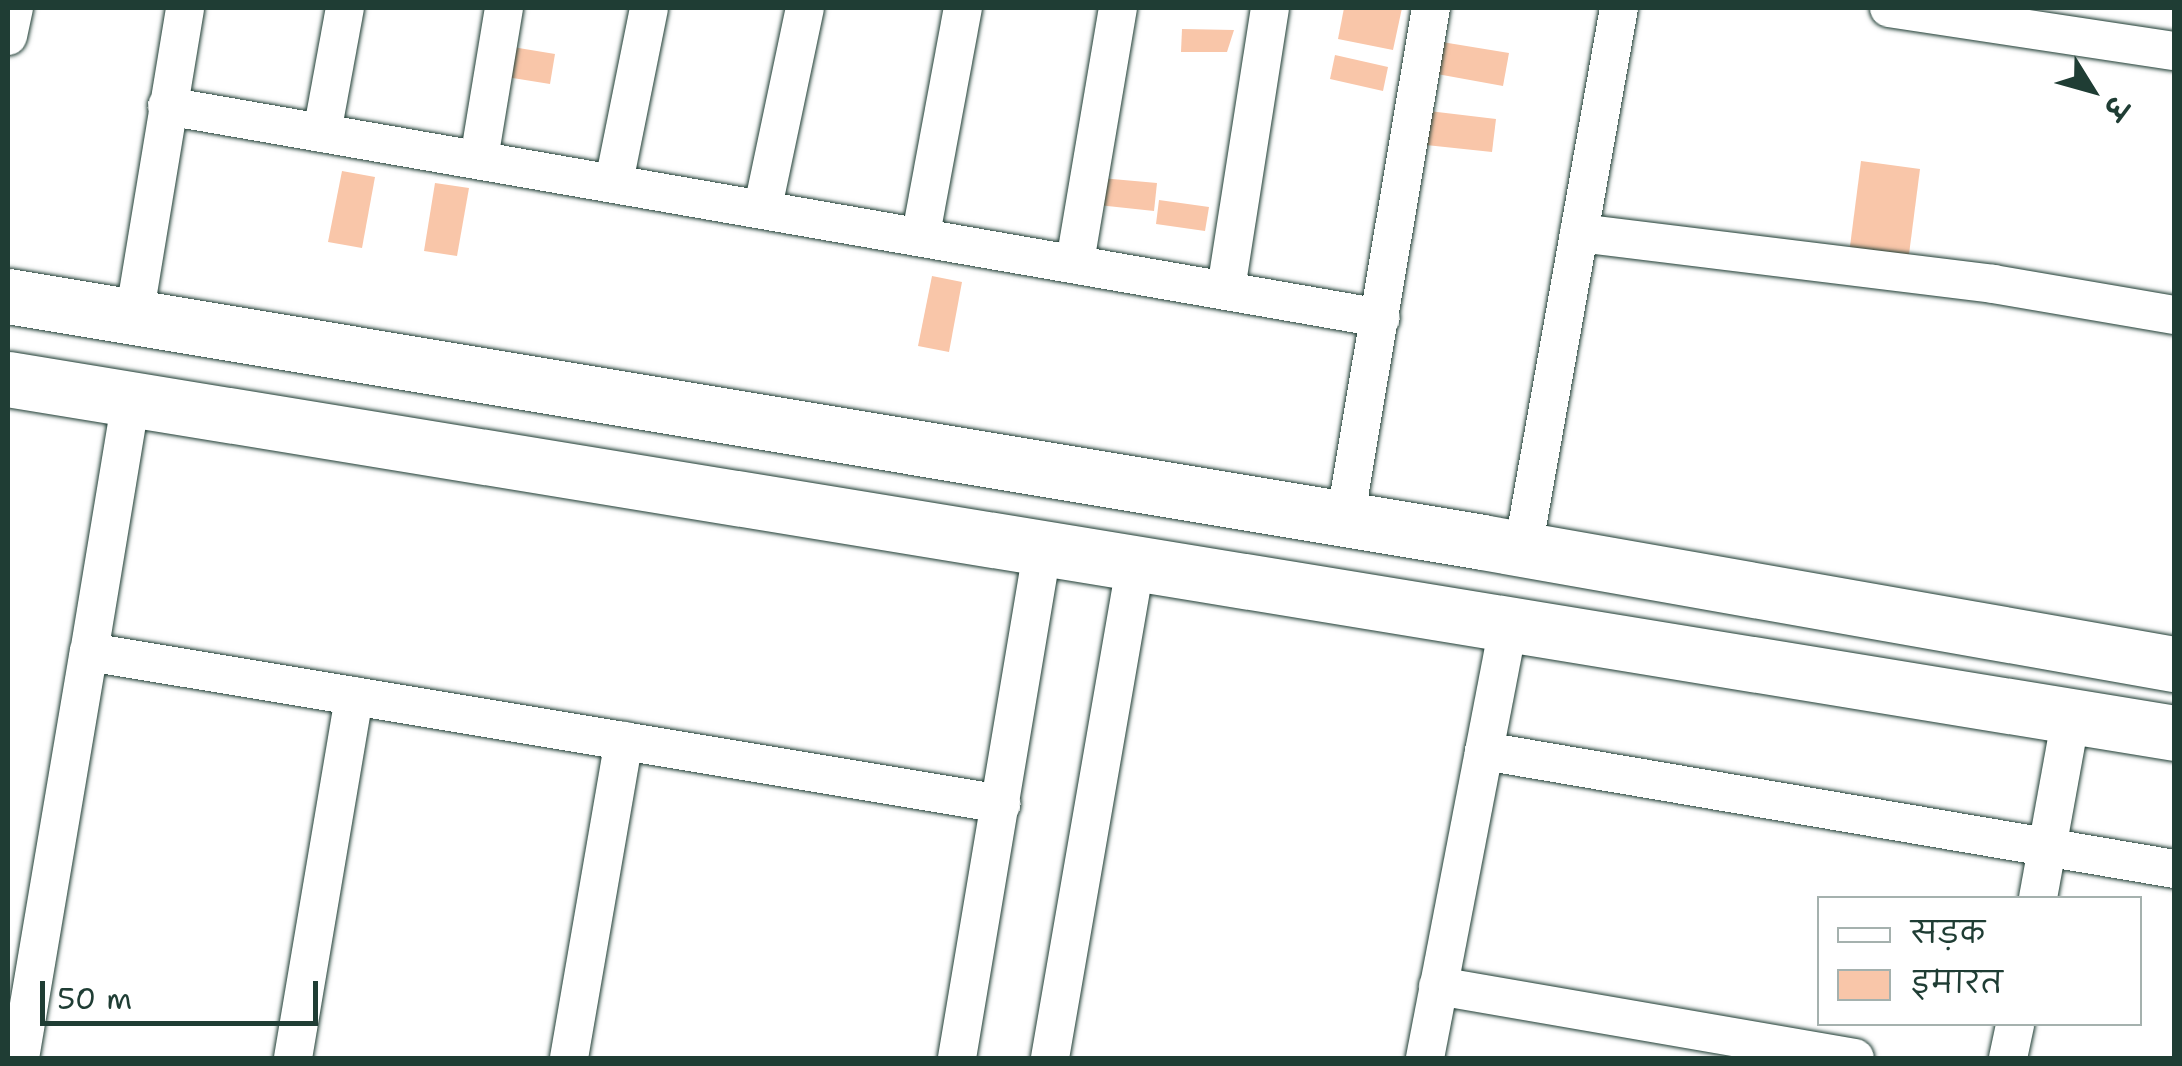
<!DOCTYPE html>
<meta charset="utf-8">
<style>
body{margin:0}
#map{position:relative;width:2182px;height:1066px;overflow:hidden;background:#fff;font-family:"Shantell Sans","Playpen Sans Deva",sans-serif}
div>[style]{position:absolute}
.building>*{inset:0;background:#f9c6a9}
.roads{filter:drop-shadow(0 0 2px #1f3d34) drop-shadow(0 0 2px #1f3d34)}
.street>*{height:38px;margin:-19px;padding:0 19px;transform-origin:19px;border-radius:19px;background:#fff}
.secondary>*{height:55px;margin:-27.5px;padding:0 27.5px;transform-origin:27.5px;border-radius:27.5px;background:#fff}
span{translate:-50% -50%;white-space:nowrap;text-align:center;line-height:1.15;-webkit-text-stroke:8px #fff;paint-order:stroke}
.frame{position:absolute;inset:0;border:10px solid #1f3d34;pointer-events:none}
.legend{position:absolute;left:1817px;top:896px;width:325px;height:130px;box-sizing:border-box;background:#fff;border:2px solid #a5b1ae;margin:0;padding:12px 18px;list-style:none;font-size:30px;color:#1f3d34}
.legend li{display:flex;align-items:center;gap:20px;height:50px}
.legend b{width:50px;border:2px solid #a5b1ae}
.north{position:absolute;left:2042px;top:40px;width:100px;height:100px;-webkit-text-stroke:8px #fff;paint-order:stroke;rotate:127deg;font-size:28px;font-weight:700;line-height:40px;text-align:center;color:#1f3d34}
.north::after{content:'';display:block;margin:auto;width:35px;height:45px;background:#1f3d34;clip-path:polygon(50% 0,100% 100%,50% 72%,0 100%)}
.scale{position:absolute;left:40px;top:981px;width:278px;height:45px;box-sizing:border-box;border:5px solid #1f3d34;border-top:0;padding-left:12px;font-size:30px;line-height:35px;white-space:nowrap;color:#1f3d34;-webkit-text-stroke:8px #fff;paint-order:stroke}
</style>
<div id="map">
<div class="building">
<i style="clip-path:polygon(1344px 8px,1402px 8px,1393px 50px,1338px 39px)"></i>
<i style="clip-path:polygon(1182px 29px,1234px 30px,1227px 52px,1181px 52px)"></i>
<i style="clip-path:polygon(1442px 42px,1509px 53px,1503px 86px,1437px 74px)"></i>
<i style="clip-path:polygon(507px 46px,555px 54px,550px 84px,501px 76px)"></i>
<i style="clip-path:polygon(1335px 55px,1388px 67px,1383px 91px,1330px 79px)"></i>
<i style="clip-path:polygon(1429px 111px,1496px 119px,1492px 152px,1426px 145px)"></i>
<i style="clip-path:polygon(1861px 161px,1920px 169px,1908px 262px,1849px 254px)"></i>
<i style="clip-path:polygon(342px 171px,375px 177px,362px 248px,328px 242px)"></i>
<i style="clip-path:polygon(1101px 178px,1157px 183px,1154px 211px,1098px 205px)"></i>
<i style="clip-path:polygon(435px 183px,469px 188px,457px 256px,424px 251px)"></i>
<i style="clip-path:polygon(1159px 200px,1209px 207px,1205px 231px,1156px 224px)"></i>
<i style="clip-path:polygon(932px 276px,962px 282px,949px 352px,918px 346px)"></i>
</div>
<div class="roads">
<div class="street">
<i style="left:1889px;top:8px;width:288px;rotate:8.6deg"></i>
<i style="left:8px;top:36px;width:29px;rotate:-78deg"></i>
<i style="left:167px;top:106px;width:1232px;rotate:9.91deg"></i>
<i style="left:322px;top:133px;width:127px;rotate:-79.6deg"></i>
<i style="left:479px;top:159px;width:153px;rotate:-80.6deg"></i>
<i style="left:614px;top:182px;width:177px;rotate:-78.6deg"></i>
<i style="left:763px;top:207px;width:203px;rotate:-78.1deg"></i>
<i style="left:1579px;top:233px;width:417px;rotate:7deg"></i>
<i style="left:1993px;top:284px;width:184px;rotate:9.7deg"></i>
<i style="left:921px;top:234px;width:230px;rotate:-79.5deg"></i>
<i style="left:1075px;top:262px;width:258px;rotate:-80.4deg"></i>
<i style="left:1226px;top:289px;width:284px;rotate:-81.1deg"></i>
<i style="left:134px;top:317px;width:313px;rotate:-80.6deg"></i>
<i style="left:131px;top:399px;width:256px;rotate:99.4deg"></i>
<i style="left:89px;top:652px;width:925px;rotate:9.46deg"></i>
<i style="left:1345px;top:520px;width:519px;rotate:-80.47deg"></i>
<i style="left:1523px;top:549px;width:549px;rotate:-79.94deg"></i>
<i style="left:1484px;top:751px;width:700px;rotate:9.7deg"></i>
<i style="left:2038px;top:898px;width:185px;rotate:-79.7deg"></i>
<i style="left:1438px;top:986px;width:423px;rotate:9.8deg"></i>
<i style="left:20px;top:1058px;width:412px;rotate:-80.4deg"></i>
<i style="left:293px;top:1058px;width:367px;rotate:-80.4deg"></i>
<i style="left:569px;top:1058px;width:322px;rotate:-80.2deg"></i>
<i style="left:957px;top:1058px;width:519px;rotate:-80.47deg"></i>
<i style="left:1050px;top:1058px;width:504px;rotate:-80.18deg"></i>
<i style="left:1425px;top:1058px;width:444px;rotate:-79.1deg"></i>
<i style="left:2008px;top:1058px;width:35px;rotate:-78deg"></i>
</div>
<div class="secondary">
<i style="left:8px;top:296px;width:1494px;rotate:9.47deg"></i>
<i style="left:1482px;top:542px;width:703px;rotate:10deg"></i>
<i style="left:8px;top:379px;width:2195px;rotate:9.28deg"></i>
</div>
</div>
<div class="frame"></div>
<ul class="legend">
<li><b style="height:12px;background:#fff"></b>सड़क</li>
<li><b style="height:28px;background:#f9c6a9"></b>इमारत</li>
</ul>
<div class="north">उ</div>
<div class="scale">50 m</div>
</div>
